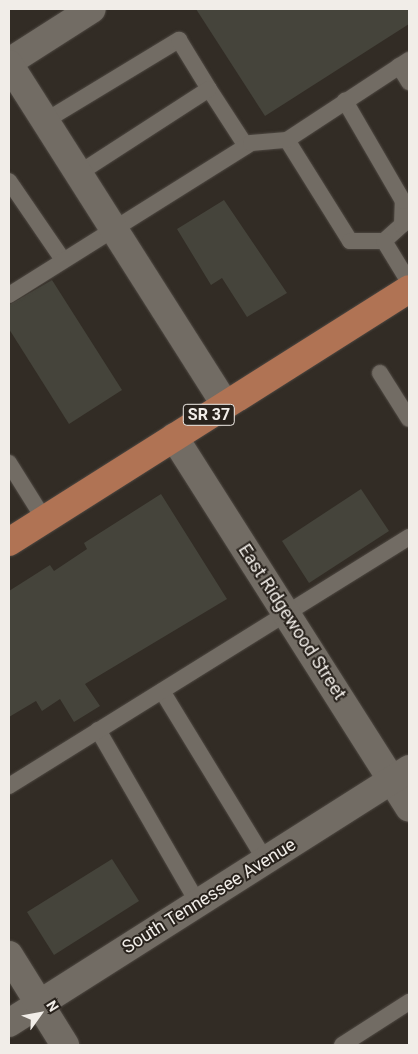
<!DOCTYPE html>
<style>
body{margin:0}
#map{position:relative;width:418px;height:1054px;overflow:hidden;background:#322c25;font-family:Roboto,sans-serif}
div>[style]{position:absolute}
.building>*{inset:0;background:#45443b}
.roads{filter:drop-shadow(0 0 1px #4e4842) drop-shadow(0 0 1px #4e4842)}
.service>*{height:16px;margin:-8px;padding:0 8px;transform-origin:8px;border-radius:8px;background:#726c64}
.minor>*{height:28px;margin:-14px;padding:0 14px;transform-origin:14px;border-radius:14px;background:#726c64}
.tertiary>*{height:28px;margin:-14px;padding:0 14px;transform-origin:14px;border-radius:14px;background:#726c64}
.primary>*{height:28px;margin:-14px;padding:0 14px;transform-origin:14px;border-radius:14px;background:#b07354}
span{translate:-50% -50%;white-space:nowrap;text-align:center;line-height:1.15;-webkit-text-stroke:4px #28221c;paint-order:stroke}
.shield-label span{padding:1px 4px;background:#28221c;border:1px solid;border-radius:4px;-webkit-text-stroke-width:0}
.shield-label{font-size:16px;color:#f1ede8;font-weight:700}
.street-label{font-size:18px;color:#f1ede8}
.frame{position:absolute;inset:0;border:10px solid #f1ede8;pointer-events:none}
.north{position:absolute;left:15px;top:989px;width:50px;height:50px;-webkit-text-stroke:4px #28221c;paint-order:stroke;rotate:58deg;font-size:14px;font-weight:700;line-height:20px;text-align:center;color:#f1ede8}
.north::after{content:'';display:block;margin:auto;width:18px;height:22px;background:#f1ede8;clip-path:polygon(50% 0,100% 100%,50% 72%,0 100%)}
</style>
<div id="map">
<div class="building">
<i style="clip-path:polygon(196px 9px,409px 9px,409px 24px,265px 116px)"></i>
<i style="clip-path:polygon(224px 200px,287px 293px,247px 317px,222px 278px,211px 285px,177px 229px)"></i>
<i style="clip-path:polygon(52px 280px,122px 390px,69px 424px,9px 329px,9px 305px)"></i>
<i style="clip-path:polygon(361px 489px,389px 531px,309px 583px,282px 541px)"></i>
<i style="clip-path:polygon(161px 494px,227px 599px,85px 684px,100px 706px,74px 722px,60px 699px,42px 711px,36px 701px,9px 717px,9px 591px,50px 565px,54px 571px,87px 549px,84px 543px)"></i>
<i style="clip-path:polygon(112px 859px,139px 901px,54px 955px,27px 912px)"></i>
</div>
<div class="roads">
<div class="service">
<i style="left:399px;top:66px;width:19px;rotate:58deg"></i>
<i style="left:209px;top:89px;width:68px;rotate:57deg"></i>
<i style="left:45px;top:121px;width:157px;rotate:-31.2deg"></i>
<i style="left:179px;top:40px;width:57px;rotate:58.5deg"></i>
<i style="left:209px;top:89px;width:155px;rotate:147.1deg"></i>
<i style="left:287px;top:140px;width:119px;rotate:58deg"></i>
<i style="left:350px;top:241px;width:34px"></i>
<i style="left:384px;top:241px;width:24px;rotate:-42deg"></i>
<i style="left:402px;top:225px;width:24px;rotate:-88deg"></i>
<i style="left:403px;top:201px;width:116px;rotate:-120.1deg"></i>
<i style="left:9px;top:181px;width:96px;rotate:55.6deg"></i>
<i style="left:384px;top:241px;width:48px;rotate:58.6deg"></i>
<i style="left:9px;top:295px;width:286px;rotate:-32.1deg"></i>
<i style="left:251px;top:143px;width:36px;rotate:-5deg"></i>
<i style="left:287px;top:140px;width:146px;rotate:-33.3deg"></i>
<i style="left:380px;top:373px;width:54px;rotate:57.8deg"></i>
<i style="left:9px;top:463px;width:66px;rotate:58deg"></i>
<i style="left:162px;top:691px;width:198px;rotate:58.6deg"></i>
<i style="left:98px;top:730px;width:200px;rotate:60deg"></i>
<i style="left:9px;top:786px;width:471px;rotate:-31.9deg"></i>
<i style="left:342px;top:1045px;width:80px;rotate:-32.7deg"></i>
</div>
<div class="minor">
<i style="left:9px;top:62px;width:98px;rotate:-32.6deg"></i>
<i style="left:9px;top:64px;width:404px;rotate:57.6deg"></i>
<i style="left:174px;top:437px;width:439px;rotate:57.6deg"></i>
<i style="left:9px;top:1023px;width:474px;rotate:-32.4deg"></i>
</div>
<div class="tertiary">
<i style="left:9px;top:955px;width:106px;rotate:58.1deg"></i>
</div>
<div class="primary">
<i style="left:9px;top:542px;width:473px;rotate:-32.3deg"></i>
</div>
</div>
<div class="shield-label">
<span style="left:209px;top:415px">SR 37</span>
</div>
<div class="street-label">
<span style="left:292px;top:622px;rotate:57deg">East Ridgewood Street</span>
<span style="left:209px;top:896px;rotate:-32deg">South Tennessee Avenue</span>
</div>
<div class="frame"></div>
<div class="north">N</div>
</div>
